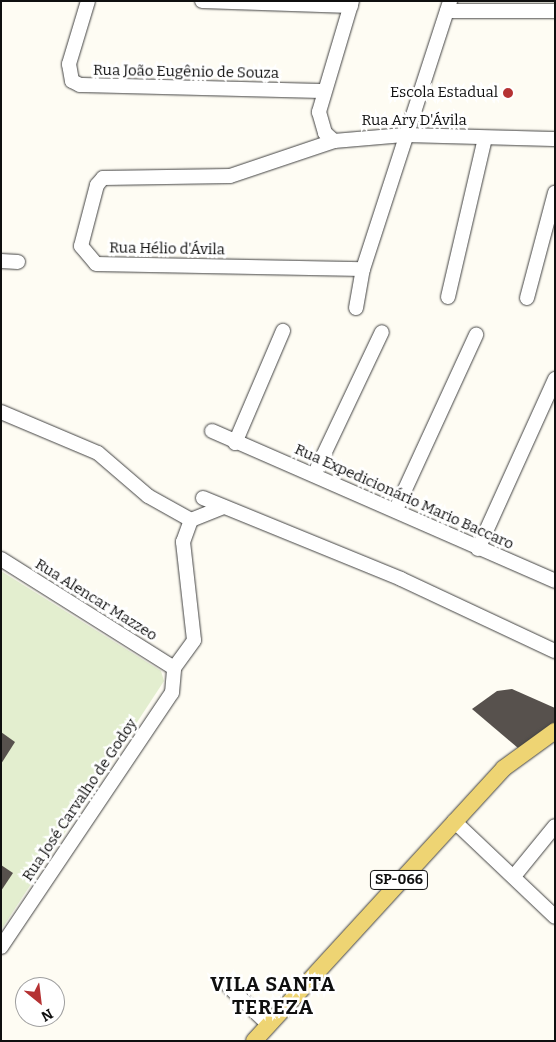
<!DOCTYPE html>
<meta charset="utf-8">
<style>
body{margin:0}
#map{position:relative;width:556px;height:1042px;overflow:hidden;background:#fefcf3;font-family:Bitter,serif}
div>[style]{position:absolute}
.pitch>*{inset:0;background:#e3eecf}
.building>*{inset:0;background:#57514d}
.roads{filter:drop-shadow(0 0 1px #424242) drop-shadow(0 0 1px #424242)}
.minor>*{height:14px;margin:-7px;padding:0 7px;transform-origin:7px;border-radius:7px;background:#fff}
.major>*{height:16px;margin:-8px;padding:0 8px;transform-origin:8px;border-radius:8px;background:#eed473}
.dots>*{width:14px;height:14px;translate:-50% -50%;box-sizing:border-box;border:2px solid #fff;border-radius:50%}
span{translate:-50% -50%;white-space:nowrap;text-align:center;line-height:1.15;-webkit-text-stroke:5px #fff;paint-order:stroke}
.shield-label span{padding:1px 4px;background:#fff;border:1px solid;border-radius:4px;-webkit-text-stroke-width:0}
.shield-label{font-size:14px;color:#0f0f0f;font-weight:700}
.street-label{font-size:15px;color:#0f0f0f}
.poi-label{font-size:15px;color:#0f0f0f}
.right{translate:-100% -50%;text-align:right}
.district-label{font-size:20px;color:#0f0f0f;font-weight:700;letter-spacing:1px}
.frame{position:absolute;inset:0;border:2px solid #0f0f0f;pointer-events:none}
.north{position:absolute;left:15px;top:977px;width:50px;height:50px;box-sizing:border-box;background:#fff;border:1px solid #9f9f9f;border-radius:50%;rotate:151deg;font-size:14px;font-weight:700;line-height:20px;text-align:center;color:#0f0f0f}
.north::after{content:'';display:block;margin:auto;width:18px;height:22px;background:#b53233;clip-path:polygon(50% 0,100% 100%,50% 72%,0 100%)}
</style>
<div id="map">
<div class="pitch">
<i style="clip-path:polygon(1px 571px,161px 671px,164px 681px,1px 930px)"></i>
</div>
<div class="building">
<i style="clip-path:polygon(512px 689px,555px 708px,555px 723px,518px 748px,472px 709px,497px 691px)"></i>
<i style="clip-path:polygon(1px 732px,15px 742px,1px 764px)"></i>
<i style="clip-path:polygon(1px 865px,13px 873px,1px 891px)"></i>
</div>
<div class="roads">
<div class="minor">
<i style="left:88px;top:1px;width:66px;rotate:106.8deg"></i>
<i style="left:69px;top:64px;width:17px;rotate:80deg"></i>
<i style="left:72px;top:81px;width:9px;rotate:27deg"></i>
<i style="left:80px;top:85px;width:244px;rotate:1.4deg"></i>
<i style="left:202px;top:1px;width:149px;rotate:1.9deg"></i>
<i style="left:352px;top:1px;width:116px;rotate:106.6deg"></i>
<i style="left:319px;top:112px;width:22px;rotate:74deg"></i>
<i style="left:325px;top:133px;width:12px;rotate:42deg"></i>
<i style="left:334px;top:141px;width:70px;rotate:-4.9deg"></i>
<i style="left:404px;top:135px;width:151px;rotate:1.5deg"></i>
<i style="left:447px;top:11px;width:108px"></i>
<i style="left:334px;top:141px;width:110px;rotate:161.4deg"></i>
<i style="left:230px;top:176px;width:127px;rotate:179.1deg"></i>
<i style="left:103px;top:178px;width:9px;rotate:131deg"></i>
<i style="left:97px;top:185px;width:63px;rotate:104.7deg"></i>
<i style="left:81px;top:246px;width:23px;rotate:50deg"></i>
<i style="left:96px;top:264px;width:267px;rotate:1.1deg"></i>
<i style="left:1px;top:261px;width:17px;rotate:3deg"></i>
<i style="left:448px;top:297px;width:163px;rotate:-76.9deg"></i>
<i style="left:527px;top:298px;width:109px;rotate:-75.1deg"></i>
<i style="left:356px;top:308px;width:40px;rotate:-80deg"></i>
<i style="left:363px;top:269px;width:282px;rotate:-72deg"></i>
<i style="left:1px;top:412px;width:105px;rotate:22.9deg"></i>
<i style="left:98px;top:453px;width:66px;rotate:40.7deg"></i>
<i style="left:148px;top:496px;width:49px;rotate:29.2deg"></i>
<i style="left:191px;top:520px;width:35px;rotate:-22deg"></i>
<i style="left:212px;top:431px;width:374px;rotate:23.6deg"></i>
<i style="left:235px;top:443px;width:122px;rotate:-66.8deg"></i>
<i style="left:314px;top:475px;width:158px;rotate:-64.6deg"></i>
<i style="left:203px;top:498px;width:214px;rotate:22.2deg"></i>
<i style="left:401px;top:579px;width:170px;rotate:25.1deg"></i>
<i style="left:396px;top:509px;width:192px;rotate:-65.3deg"></i>
<i style="left:478px;top:549px;width:187px;rotate:-65.6deg"></i>
<i style="left:1px;top:559px;width:204px;rotate:32.2deg"></i>
<i style="left:174px;top:668px;width:34px;rotate:-54deg"></i>
<i style="left:194px;top:640px;width:99px;rotate:-96.4deg"></i>
<i style="left:183px;top:542px;width:23px;rotate:-70deg"></i>
<i style="left:454px;top:821px;width:139px;rotate:43.5deg"></i>
<i style="left:515px;top:875px;width:63px;rotate:-50.8deg"></i>
<i style="left:1px;top:947px;width:306px;rotate:-56.1deg"></i>
<i style="left:172px;top:693px;width:25px;rotate:-85deg"></i>
<i style="left:229px;top:987px;width:54px;rotate:43.5deg"></i>
</div>
<div class="major">
<i style="left:254px;top:1041px;width:370px;rotate:-47.5deg"></i>
<i style="left:504px;top:768px;width:63px;rotate:-36deg"></i>
</div>
</div>
<div class="dots">
<i style="left:508px;top:93px;background:#b53233"></i>
</div>
<div class="shield-label">
<span style="left:399px;top:880px">SP-066</span>
</div>
<div class="street-label">
<span style="left:186px;top:72px;rotate:1deg">Rua João Eugênio de Souza</span>
<span style="left:414px;top:121px">Rua Ary D'Ávila</span>
<span style="left:167px;top:249px;rotate:1deg">Rua Hélio d'Ávila</span>
<span style="left:404px;top:497px;rotate:24deg">Rua Expedicionário Mario Baccaro</span>
<span style="left:96px;top:600px;rotate:32deg">Rua Alencar Mazzeo</span>
<span style="left:80px;top:800px;rotate:-56deg">Rua José Carvalho de Godoy</span>
</div>
<div class="poi-label">
<span class="right" style="left:498px;top:93px">Escola Estadual</span>
</div>
<div class="district-label">
<span style="left:273px;top:996px">VILA SANTA<br>TEREZA</span>
</div>
<div class="frame"></div>
<div class="north">N</div>
</div>
